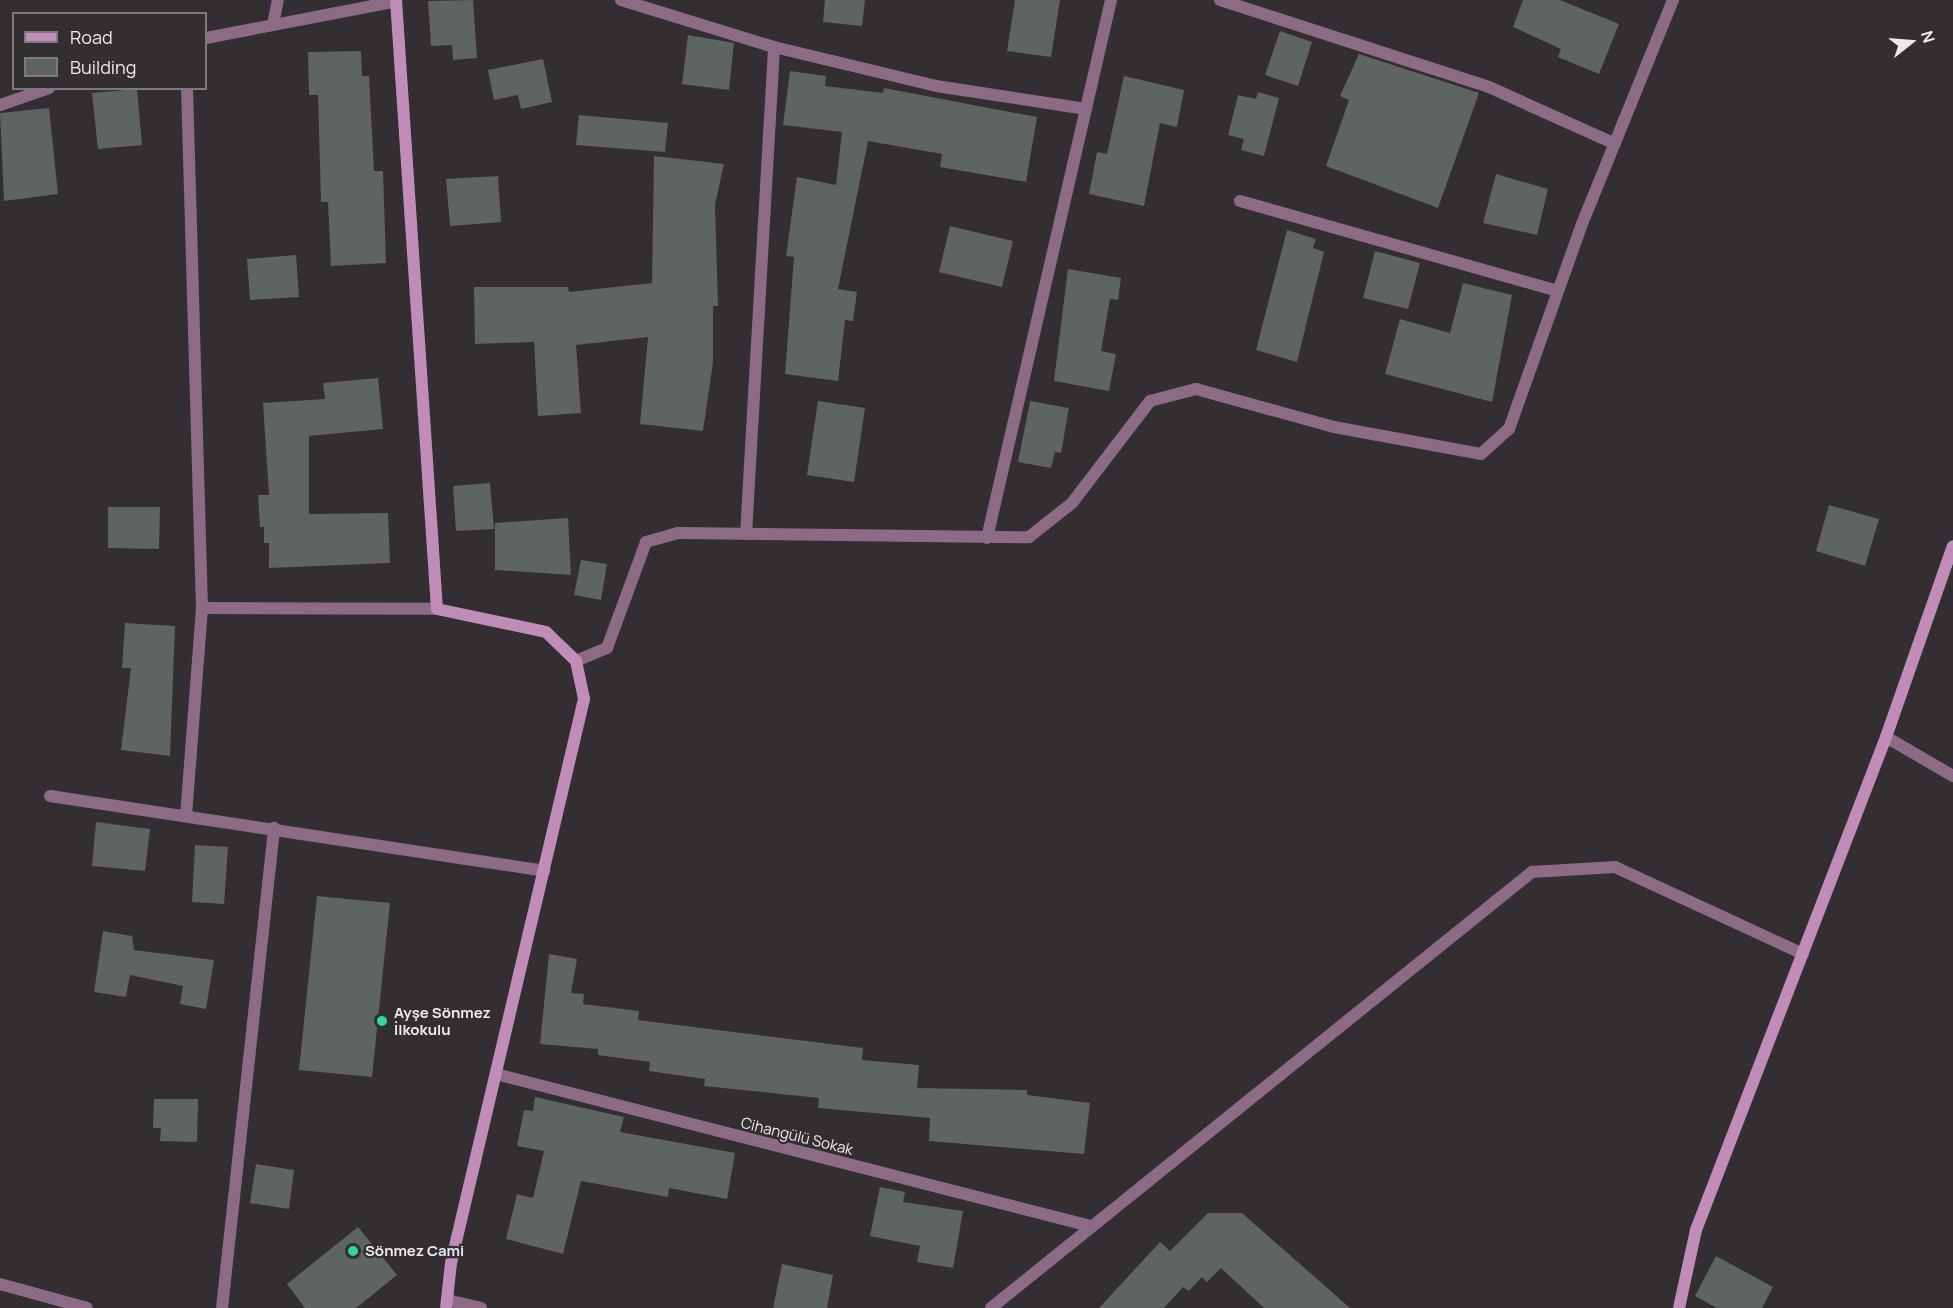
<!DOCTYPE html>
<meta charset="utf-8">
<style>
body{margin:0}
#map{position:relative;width:1953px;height:1308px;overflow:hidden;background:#322e31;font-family:Manrope,sans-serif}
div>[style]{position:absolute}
.building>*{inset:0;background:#5d6461}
.street>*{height:12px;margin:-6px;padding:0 6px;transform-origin:6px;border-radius:6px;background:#8d6b87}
.secondary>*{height:12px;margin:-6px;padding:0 6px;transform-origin:6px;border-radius:6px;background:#c18cb8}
.dots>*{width:16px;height:16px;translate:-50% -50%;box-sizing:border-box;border:3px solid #322e31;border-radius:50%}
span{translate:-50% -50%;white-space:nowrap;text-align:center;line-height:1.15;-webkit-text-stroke:4.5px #322e31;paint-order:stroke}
.poi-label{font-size:15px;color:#edeaed;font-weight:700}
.left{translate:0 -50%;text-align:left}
.street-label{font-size:15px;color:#edeaed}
.legend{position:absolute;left:12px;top:12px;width:195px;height:78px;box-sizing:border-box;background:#322e31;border:2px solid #7d797c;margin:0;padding:8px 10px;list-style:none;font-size:18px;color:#edeaed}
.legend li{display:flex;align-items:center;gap:12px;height:30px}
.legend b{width:30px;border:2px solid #7d797c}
.north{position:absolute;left:1881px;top:12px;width:60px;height:60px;-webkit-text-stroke:4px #322e31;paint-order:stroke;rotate:73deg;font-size:16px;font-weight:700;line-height:24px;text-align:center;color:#edeaed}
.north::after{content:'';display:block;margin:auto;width:21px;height:27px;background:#edeaed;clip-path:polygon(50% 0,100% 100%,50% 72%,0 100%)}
</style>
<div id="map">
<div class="building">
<i style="clip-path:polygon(473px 0,477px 58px,453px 60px,452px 45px,431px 46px,428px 1px)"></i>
<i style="clip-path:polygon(825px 0,865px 0,862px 26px,823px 22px)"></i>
<i style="clip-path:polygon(1015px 0,1060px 0,1051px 57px,1007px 51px)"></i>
<i style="clip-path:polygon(1523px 0,1560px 0,1619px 24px,1599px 74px,1558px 57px,1561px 49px,1513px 27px)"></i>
<i style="clip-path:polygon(1280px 31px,1312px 42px,1298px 86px,1265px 75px)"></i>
<i style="clip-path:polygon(688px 35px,734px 43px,729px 90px,682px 84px)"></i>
<i style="clip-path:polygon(361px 51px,362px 76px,369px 76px,374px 171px,383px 171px,386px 263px,331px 266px,328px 202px,321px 202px,318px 95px,309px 95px,308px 52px)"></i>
<i style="clip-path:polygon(1359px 54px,1479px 93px,1438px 208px,1326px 166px,1349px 100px,1340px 96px)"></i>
<i style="clip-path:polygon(543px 59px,552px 102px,521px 109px,518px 95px,494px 100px,488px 70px)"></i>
<i style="clip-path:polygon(790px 71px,826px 76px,825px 86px,883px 93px,884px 88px,1037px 117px,1026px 182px,940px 167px,942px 154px,868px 141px,838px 289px,857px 292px,853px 321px,845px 320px,838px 381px,785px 374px,794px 257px,786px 256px,797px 177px,836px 185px,842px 132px,783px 125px)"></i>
<i style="clip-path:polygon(1124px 76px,1184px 90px,1177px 127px,1160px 123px,1144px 206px,1089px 194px,1097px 152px,1107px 154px)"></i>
<i style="clip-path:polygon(137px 89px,142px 145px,98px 149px,92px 93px)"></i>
<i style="clip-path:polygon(1258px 92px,1279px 98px,1264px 156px,1241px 150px,1244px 139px,1228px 135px,1238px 95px,1256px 99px)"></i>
<i style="clip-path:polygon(49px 108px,58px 194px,4px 201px,0 113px)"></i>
<i style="clip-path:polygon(579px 115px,668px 123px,665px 152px,576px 145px)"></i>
<i style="clip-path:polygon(654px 156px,724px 164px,715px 205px,718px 306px,713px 306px,713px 362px,703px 431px,640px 424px,648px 337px,576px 345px,581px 413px,538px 416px,534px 342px,475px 344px,474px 287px,568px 287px,569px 292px,652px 283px)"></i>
<i style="clip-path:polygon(1496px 174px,1548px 189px,1537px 235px,1483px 223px)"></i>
<i style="clip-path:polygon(498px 176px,501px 222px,450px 226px,446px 179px)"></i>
<i style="clip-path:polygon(950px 226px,1013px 241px,1002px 287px,939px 272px)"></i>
<i style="clip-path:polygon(1287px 230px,1316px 239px,1313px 248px,1324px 252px,1297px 362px,1256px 350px)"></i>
<i style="clip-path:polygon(1375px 251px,1420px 263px,1408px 309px,1363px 298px)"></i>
<i style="clip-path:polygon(296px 255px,299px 297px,250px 300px,247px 259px)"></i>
<i style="clip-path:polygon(1068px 269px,1121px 278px,1118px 300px,1110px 299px,1101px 351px,1116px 354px,1109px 391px,1054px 381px)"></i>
<i style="clip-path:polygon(1463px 283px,1512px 295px,1492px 402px,1385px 374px,1400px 319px,1450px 333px)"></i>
<i style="clip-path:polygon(378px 378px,383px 429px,309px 436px,309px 514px,388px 513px,390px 563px,269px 568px,269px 543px,264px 543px,264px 527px,260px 527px,258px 495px,269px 495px,263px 403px,325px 399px,323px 383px)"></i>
<i style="clip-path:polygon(818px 401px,865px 408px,854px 482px,807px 475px)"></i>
<i style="clip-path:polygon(1030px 401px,1069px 408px,1061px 453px,1055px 452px,1051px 468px,1018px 462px)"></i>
<i style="clip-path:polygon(490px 483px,494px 529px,456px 531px,453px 486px)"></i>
<i style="clip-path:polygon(1829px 505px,1879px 519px,1865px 566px,1816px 551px)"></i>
<i style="clip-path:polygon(108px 507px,160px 507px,159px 549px,108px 548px)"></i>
<i style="clip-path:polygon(568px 518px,571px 575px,495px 570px,495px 523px)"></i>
<i style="clip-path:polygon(581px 560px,607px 564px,601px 600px,574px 595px)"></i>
<i style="clip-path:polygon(125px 623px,175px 626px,170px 756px,121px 750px,131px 668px,122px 668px)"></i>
<i style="clip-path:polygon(96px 822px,150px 829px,145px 871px,92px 866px)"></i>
<i style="clip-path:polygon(195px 845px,228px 847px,224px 904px,192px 902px)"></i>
<i style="clip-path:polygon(317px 896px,390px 903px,372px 1077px,299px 1070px)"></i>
<i style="clip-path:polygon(103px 931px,132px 936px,134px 950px,214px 960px,206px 1009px,180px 1004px,183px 986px,130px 975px,126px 997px,94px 992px)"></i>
<i style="clip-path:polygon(549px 954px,577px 959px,571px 993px,584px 994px,583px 1004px,639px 1011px,638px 1020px,863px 1048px,862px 1060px,919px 1065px,917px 1088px,1027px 1090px,1027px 1095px,1090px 1103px,1084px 1154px,929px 1141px,930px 1118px,818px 1108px,819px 1098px,704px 1086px,705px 1079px,649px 1071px,650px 1062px,598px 1055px,598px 1049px,540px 1044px)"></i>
<i style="clip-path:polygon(535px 1097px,624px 1117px,620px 1132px,735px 1153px,727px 1199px,669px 1188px,668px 1197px,581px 1181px,563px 1254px,506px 1239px,517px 1194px,533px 1198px,544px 1151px,517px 1146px,524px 1110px,533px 1111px)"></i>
<i style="clip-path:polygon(154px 1099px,198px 1099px,197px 1142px,160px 1141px,161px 1128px,153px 1128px)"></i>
<i style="clip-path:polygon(256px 1164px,294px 1170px,289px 1209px,250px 1203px)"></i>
<i style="clip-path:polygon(880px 1187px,905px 1192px,903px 1202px,963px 1211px,953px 1268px,917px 1262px,920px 1246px,870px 1236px)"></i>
<i style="clip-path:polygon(1208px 1213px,1242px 1213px,1350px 1308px,1264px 1308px,1221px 1268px,1207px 1282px,1202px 1277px,1189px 1291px,1183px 1287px,1164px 1308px,1099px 1308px,1160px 1242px,1170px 1251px)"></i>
<i style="clip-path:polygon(358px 1227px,397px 1275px,356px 1308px,305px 1308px,287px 1284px)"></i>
<i style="clip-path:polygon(1716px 1256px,1773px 1287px,1762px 1308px,1717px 1308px,1695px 1296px)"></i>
<i style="clip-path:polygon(782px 1264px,833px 1275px,827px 1308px,773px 1308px)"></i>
</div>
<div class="street">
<i style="left:621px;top:0;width:160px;rotate:17.1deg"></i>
<i style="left:774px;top:47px;width:167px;rotate:13.5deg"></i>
<i style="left:936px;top:86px;width:152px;rotate:8.7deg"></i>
<i style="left:1220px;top:0;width:283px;rotate:17.9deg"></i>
<i style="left:1489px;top:87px;width:138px;rotate:24.3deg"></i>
<i style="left:273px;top:25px;width:25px;rotate:-79deg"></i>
<i style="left:206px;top:38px;width:190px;rotate:-10.9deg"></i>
<i style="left:0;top:105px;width:52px;rotate:-19.1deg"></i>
<i style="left:1240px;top:201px;width:330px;rotate:15.8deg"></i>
<i style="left:746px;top:534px;width:488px;rotate:-86.7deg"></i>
<i style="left:987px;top:538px;width:552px;rotate:-77.02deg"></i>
<i style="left:202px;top:608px;width:235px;rotate:0.2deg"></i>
<i style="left:576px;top:661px;width:34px;rotate:-23deg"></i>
<i style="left:607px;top:648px;width:113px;rotate:-69.8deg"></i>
<i style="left:646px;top:542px;width:33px;rotate:-16deg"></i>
<i style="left:678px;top:533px;width:351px;rotate:0.7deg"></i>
<i style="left:1029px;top:537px;width:55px;rotate:-38.3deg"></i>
<i style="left:1072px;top:503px;width:128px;rotate:-52.6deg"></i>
<i style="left:1150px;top:401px;width:48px;rotate:-14.6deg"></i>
<i style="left:1196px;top:389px;width:143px;rotate:15.4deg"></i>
<i style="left:1334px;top:427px;width:149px;rotate:10.4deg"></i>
<i style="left:1481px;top:454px;width:38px;rotate:-42deg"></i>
<i style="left:1509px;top:429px;width:218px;rotate:-70.4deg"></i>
<i style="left:1582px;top:224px;width:242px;rotate:-67.9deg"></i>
<i style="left:1886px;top:737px;width:78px;rotate:30.2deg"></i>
<i style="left:50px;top:796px;width:500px;rotate:8.6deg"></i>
<i style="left:186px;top:816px;width:209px;rotate:-85.6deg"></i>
<i style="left:202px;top:608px;width:520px;rotate:-91.65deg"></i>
<i style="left:496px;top:1074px;width:613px;rotate:14.35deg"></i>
<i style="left:0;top:1284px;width:90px;rotate:15.4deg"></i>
<i style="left:447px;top:1300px;width:35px;rotate:13deg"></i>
<i style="left:222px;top:1308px;width:483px;rotate:-83.8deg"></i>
<i style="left:991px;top:1308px;width:695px;rotate:-38.87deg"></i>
<i style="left:1532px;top:872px;width:83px;rotate:-3.4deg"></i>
<i style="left:1615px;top:867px;width:207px;rotate:24.8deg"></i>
</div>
<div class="secondary">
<i style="left:396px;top:0;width:610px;rotate:86.15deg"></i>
<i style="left:437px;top:609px;width:111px;rotate:11.9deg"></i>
<i style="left:546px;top:632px;width:42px;rotate:44deg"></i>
<i style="left:576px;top:661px;width:39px;rotate:78deg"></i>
<i style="left:584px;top:699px;width:579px;rotate:103.27deg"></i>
<i style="left:451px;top:1263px;width:45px;rotate:96.3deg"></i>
<i style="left:1679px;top:1308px;width:80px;rotate:-77.7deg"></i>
<i style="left:1696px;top:1230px;width:528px;rotate:-68.92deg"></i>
<i style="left:1886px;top:737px;width:202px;rotate:-70.7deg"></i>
</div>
<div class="dots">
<i style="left:382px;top:1021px;background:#31d4a9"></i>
<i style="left:353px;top:1251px;background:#31d4a9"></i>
</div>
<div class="poi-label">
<span class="left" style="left:394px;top:1021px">Ayşe Sönmez<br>İlkokulu</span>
<span class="left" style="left:365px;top:1251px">Sönmez Cami</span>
</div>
<div class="street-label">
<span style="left:797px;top:1136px;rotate:14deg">Cihangülü Sokak</span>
</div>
<ul class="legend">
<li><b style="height:8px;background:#c18cb8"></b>Road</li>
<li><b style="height:16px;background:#5d6461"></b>Building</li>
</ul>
<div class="north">N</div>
</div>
